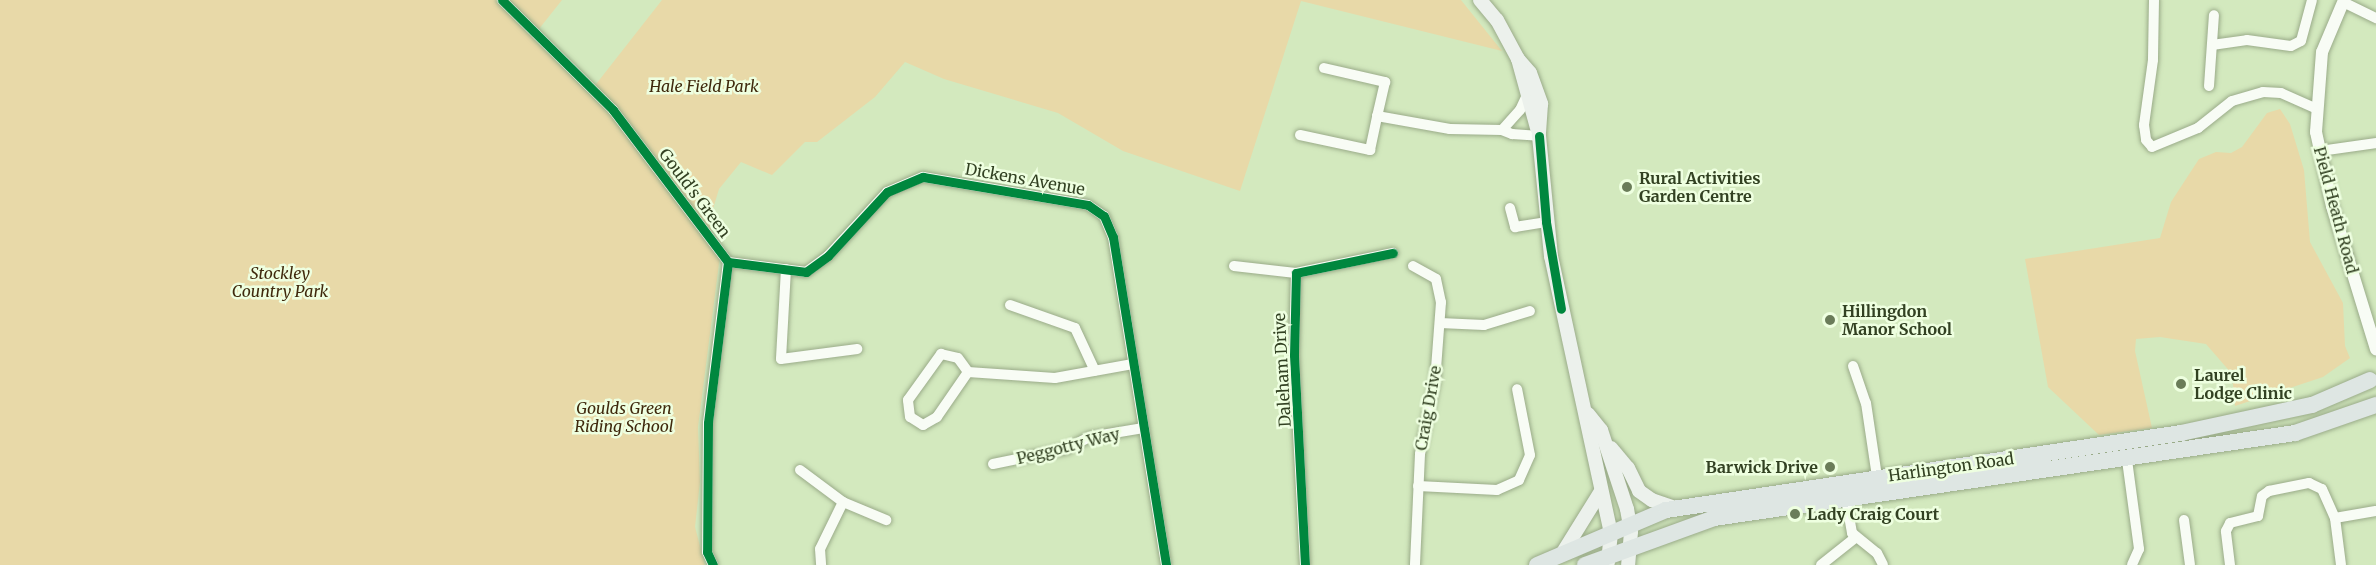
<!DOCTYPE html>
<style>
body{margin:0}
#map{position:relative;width:2376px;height:565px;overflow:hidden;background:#d3e9be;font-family:Merriweather,serif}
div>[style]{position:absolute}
.green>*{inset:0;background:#e8d9a8}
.roads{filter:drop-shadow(0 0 2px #9aab89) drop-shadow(0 0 2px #9aab89)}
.minor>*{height:10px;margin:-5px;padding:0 5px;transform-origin:5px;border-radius:5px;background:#f8fcf5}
.tertiary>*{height:12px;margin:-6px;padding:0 6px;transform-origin:6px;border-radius:6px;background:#f8fcf5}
.secondary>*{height:14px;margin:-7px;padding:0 7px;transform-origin:7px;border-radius:7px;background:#ecf1ec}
.primary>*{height:16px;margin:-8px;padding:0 8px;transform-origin:8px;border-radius:8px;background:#dee6e3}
.cycleway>*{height:9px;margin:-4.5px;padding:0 4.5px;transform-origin:4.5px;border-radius:4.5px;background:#00873e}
.dots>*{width:16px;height:16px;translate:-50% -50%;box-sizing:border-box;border:3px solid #eeffe0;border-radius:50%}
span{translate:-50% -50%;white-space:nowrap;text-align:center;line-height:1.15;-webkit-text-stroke:5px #eeffe0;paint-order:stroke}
.park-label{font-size:16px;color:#3f290c;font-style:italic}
.poi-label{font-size:16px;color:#324122;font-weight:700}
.left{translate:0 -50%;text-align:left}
.right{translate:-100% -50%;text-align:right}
.street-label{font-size:16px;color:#324122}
</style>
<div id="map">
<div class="green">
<i style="clip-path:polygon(0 0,562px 0,535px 34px,593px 88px,662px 0,1461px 0,1502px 51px,1301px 1px,1240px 191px,1123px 151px,1058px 113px,944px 79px,905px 62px,875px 97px,817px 142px,805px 142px,772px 175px,741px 162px,719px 189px,709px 222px,720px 256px,698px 427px,700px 482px,695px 527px,705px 565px,0 565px)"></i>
<i style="clip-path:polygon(2280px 109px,2290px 124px,2304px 170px,2310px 242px,2343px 303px,2345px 346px,2350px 358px,2323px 377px,2235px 406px,2232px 374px,2206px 344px,2160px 337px,2136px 339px,2135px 351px,2152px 428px,2099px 435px,2048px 387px,2025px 259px,2160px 238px,2171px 202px,2199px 159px,2216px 152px,2231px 153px,2242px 147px,2267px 113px)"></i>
</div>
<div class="roads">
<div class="minor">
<i style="left:502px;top:0;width:156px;rotate:44.7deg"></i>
<i style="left:613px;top:110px;width:191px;rotate:52.9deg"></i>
<i style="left:728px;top:262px;width:162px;rotate:97.1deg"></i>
<i style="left:708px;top:423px;width:129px;rotate:90.4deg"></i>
<i style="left:707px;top:552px;width:14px;rotate:65deg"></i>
<i style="left:2154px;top:0;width:60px;rotate:91deg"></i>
<i style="left:2153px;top:60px;width:66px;rotate:97.9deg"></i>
<i style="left:2144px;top:125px;width:15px;rotate:82deg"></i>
<i style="left:2146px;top:140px;width:9px;rotate:49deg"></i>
<i style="left:2152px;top:147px;width:50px;rotate:-22.4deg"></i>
<i style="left:2198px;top:128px;width:43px;rotate:-38.5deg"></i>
<i style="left:2232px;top:101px;width:32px;rotate:-16deg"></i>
<i style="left:2263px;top:92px;width:18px;rotate:3deg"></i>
<i style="left:2281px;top:93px;width:37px;rotate:24deg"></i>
<i style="left:2343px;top:2px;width:37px;rotate:26deg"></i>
<i style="left:2212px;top:45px;width:35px;rotate:-8deg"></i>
<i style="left:2247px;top:40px;width:44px;rotate:7.8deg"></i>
<i style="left:2291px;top:46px;width:11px;rotate:-27deg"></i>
<i style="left:2301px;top:41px;width:42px;rotate:-75deg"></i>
<i style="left:1324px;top:68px;width:63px;rotate:12.9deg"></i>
<i style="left:1385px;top:82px;width:35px;rotate:103deg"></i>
<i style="left:2209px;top:86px;width:71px;rotate:-86deg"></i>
<i style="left:1502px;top:130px;width:27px;rotate:-48deg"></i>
<i style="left:1520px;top:110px;width:17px;rotate:-65deg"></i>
<i style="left:1300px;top:135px;width:72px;rotate:12.1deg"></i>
<i style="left:1370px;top:150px;width:35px;rotate:-78deg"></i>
<i style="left:1377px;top:116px;width:74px;rotate:10.1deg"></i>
<i style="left:1450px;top:129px;width:52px;rotate:1.1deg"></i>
<i style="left:1502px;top:130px;width:11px;rotate:22deg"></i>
<i style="left:1512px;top:134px;width:27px;rotate:4deg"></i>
<i style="left:2320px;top:151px;width:57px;rotate:-8.1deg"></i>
<i style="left:1510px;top:208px;width:20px;rotate:75deg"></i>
<i style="left:1515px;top:227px;width:31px;rotate:-9deg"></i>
<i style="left:728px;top:262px;width:79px;rotate:7.3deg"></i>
<i style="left:806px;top:272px;width:27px;rotate:-36deg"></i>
<i style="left:828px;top:256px;width:87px;rotate:-47.3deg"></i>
<i style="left:887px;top:192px;width:39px;rotate:-23deg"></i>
<i style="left:923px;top:177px;width:167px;rotate:9.6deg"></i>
<i style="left:1088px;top:205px;width:19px;rotate:35deg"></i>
<i style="left:1104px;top:216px;width:23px;rotate:67deg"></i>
<i style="left:1113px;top:237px;width:332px;rotate:80.8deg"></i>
<i style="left:1234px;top:266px;width:62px;rotate:6.4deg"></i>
<i style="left:1413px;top:266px;width:26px;rotate:29deg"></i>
<i style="left:1436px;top:279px;width:24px;rotate:78deg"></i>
<i style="left:1441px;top:302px;width:79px;rotate:94.3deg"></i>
<i style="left:1435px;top:381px;width:75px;rotate:101.6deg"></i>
<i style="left:1420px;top:454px;width:111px;rotate:92.6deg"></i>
<i style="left:786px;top:269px;width:90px;rotate:93.2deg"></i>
<i style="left:781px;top:359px;width:77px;rotate:-7.5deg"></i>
<i style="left:1010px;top:305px;width:69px;rotate:19.5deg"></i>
<i style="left:1075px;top:328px;width:47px;rotate:65.1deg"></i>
<i style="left:1440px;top:323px;width:44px;rotate:2.6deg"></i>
<i style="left:1484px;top:325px;width:48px;rotate:-16.9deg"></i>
<i style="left:1853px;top:366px;width:39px;rotate:71deg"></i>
<i style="left:1866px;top:403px;width:75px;rotate:81.5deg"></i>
<i style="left:968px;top:372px;width:55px;rotate:124.6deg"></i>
<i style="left:937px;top:417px;width:16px;rotate:150deg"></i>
<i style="left:923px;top:425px;width:15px;rotate:-148deg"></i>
<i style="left:910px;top:417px;width:17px;rotate:-97deg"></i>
<i style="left:908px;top:400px;width:57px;rotate:-54.3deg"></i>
<i style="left:941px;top:354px;width:17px;rotate:13deg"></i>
<i style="left:958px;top:358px;width:17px;rotate:54deg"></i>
<i style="left:968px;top:372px;width:87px;rotate:3.9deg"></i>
<i style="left:1055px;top:378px;width:79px;rotate:-10.2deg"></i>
<i style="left:2127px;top:460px;width:90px;rotate:82.3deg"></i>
<i style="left:2139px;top:549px;width:17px;rotate:114deg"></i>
<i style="left:993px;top:464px;width:75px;rotate:-11.6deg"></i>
<i style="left:1066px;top:449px;width:27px;rotate:-27deg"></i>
<i style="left:1090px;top:437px;width:54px;rotate:-9.6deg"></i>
<i style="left:800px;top:470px;width:54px;rotate:36.7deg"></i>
<i style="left:843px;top:502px;width:52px;rotate:116.1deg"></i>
<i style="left:820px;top:549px;width:16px;rotate:86deg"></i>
<i style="left:1418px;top:486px;width:79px;rotate:2.9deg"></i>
<i style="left:1497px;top:490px;width:24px;rotate:-24deg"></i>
<i style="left:1519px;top:480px;width:27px;rotate:-66deg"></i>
<i style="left:1530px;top:455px;width:67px;rotate:-101.1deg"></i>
<i style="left:1846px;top:499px;width:35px;rotate:80deg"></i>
<i style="left:1852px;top:533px;width:32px;rotate:39deg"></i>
<i style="left:1877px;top:553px;width:13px;rotate:63deg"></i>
<i style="left:843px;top:502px;width:47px;rotate:22.7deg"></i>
<i style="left:2335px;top:518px;width:41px;rotate:-9.9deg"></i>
<i style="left:2184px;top:520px;width:45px;rotate:82.4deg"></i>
<i style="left:1305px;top:565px;width:210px;rotate:-93deg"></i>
<i style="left:1294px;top:355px;width:82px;rotate:-88.6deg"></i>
<i style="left:1296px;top:273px;width:99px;rotate:-11.7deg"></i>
<i style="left:1821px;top:565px;width:43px;rotate:-38.5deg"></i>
<i style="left:2230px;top:565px;width:34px;rotate:-97deg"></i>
<i style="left:2226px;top:531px;width:9px;rotate:-63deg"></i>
<i style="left:2230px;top:523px;width:29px;rotate:-14deg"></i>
<i style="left:2258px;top:516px;width:20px;rotate:-79deg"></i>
<i style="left:2262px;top:496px;width:9px;rotate:-36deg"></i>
<i style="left:2269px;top:491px;width:41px;rotate:-11.3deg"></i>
<i style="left:2309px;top:483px;width:14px;rotate:25deg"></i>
<i style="left:2322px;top:489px;width:32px;rotate:66deg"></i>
<i style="left:2335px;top:518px;width:47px;rotate:82.7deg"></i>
</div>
<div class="tertiary">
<i style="left:2344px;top:0;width:56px;rotate:112.9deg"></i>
<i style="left:2322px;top:52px;width:80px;rotate:94.3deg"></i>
<i style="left:2316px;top:132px;width:76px;rotate:77.8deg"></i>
<i style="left:2332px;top:206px;width:150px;rotate:72.9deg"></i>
</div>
<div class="secondary">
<i style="left:1480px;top:0;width:26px;rotate:50deg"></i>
<i style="left:1497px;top:20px;width:44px;rotate:61.7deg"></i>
<i style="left:1518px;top:59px;width:72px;rotate:74.6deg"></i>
<i style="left:1518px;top:59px;width:18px;rotate:49deg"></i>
<i style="left:1530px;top:73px;width:33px;rotate:70deg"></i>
<i style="left:1541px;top:104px;width:32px;rotate:94deg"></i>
<i style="left:1539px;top:136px;width:121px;rotate:84.3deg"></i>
<i style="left:1551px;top:256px;width:283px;rotate:77.8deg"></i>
<i style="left:1611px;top:533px;width:30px;rotate:96deg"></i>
<i style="left:1588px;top:414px;width:21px;rotate:51deg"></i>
<i style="left:1601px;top:430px;width:83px;rotate:71.8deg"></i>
<i style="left:1627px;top:509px;width:23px;rotate:80deg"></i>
<i style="left:1631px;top:532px;width:33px;rotate:95deg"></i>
<i style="left:1611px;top:448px;width:26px;rotate:50deg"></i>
<i style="left:1628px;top:468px;width:25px;rotate:64deg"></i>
<i style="left:1639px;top:491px;width:16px;rotate:35deg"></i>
<i style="left:1652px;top:500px;width:24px;rotate:19deg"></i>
<i style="left:1562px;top:554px;width:74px;rotate:-58.2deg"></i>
</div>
<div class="primary">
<i style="left:1537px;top:565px;width:140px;rotate:-23.1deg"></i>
<i style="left:1666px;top:510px;width:521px;rotate:-8.5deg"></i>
<i style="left:2181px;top:433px;width:134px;rotate:-12.1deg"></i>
<i style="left:2312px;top:405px;width:63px;rotate:-23.3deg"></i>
<i style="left:1585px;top:565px;width:137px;rotate:-20deg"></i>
<i style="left:1714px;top:518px;width:587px;rotate:-8.32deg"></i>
<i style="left:2295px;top:433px;width:86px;rotate:-19.1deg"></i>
</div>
</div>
<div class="cycleway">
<i style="left:502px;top:0;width:156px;rotate:44.7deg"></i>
<i style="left:613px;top:110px;width:191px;rotate:52.9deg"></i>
<i style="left:728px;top:262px;width:162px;rotate:97.1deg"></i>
<i style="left:708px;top:423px;width:129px;rotate:90.4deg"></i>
<i style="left:707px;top:552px;width:14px;rotate:65deg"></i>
<i style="left:1539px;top:136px;width:86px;rotate:85.3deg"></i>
<i style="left:1546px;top:222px;width:88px;rotate:80.2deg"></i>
<i style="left:728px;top:262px;width:79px;rotate:7.3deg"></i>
<i style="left:806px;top:272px;width:27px;rotate:-36deg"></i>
<i style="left:828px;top:256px;width:87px;rotate:-47.3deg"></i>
<i style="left:887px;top:192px;width:39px;rotate:-23deg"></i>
<i style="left:923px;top:177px;width:167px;rotate:9.6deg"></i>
<i style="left:1088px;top:205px;width:19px;rotate:35deg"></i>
<i style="left:1104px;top:216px;width:23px;rotate:67deg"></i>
<i style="left:1113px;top:237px;width:332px;rotate:80.8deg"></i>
<i style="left:1305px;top:565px;width:210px;rotate:-93deg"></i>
<i style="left:1294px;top:355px;width:82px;rotate:-88.6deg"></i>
<i style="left:1296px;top:273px;width:99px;rotate:-11.7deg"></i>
</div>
<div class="dots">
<i style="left:1627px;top:187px;background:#6a7c59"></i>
<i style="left:1830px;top:320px;background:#6a7c59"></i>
<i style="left:2181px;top:384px;background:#6a7c59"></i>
<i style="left:1830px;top:467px;background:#6a7c59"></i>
<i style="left:1795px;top:514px;background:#6a7c59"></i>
</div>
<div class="park-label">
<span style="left:704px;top:86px">Hale Field Park</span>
<span style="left:280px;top:282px">Stockley<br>Country Park</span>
<span style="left:624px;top:417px">Goulds Green<br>Riding School</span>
</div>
<div class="poi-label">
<span class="left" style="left:1639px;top:187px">Rural Activities<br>Garden Centre</span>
<span class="left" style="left:1842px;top:320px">Hillingdon<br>Manor School</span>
<span class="left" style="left:2194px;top:384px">Laurel<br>Lodge Clinic</span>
<span class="right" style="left:1818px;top:467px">Barwick Drive</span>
<span class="left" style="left:1807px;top:514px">Lady Craig Court</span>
</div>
<div class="street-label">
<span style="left:1025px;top:179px;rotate:10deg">Dickens Avenue</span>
<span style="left:695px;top:193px;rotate:53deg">Gould's Green</span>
<span style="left:2336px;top:210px;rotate:75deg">Pield Heath Road</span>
<span style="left:1282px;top:370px;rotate:-93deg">Daleham Drive</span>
<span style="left:1428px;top:408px;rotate:-80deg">Craig Drive</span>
<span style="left:1068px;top:446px;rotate:-14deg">Peggotty Way</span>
<span style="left:1951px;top:467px;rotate:-8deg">Harlington Road</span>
</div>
</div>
